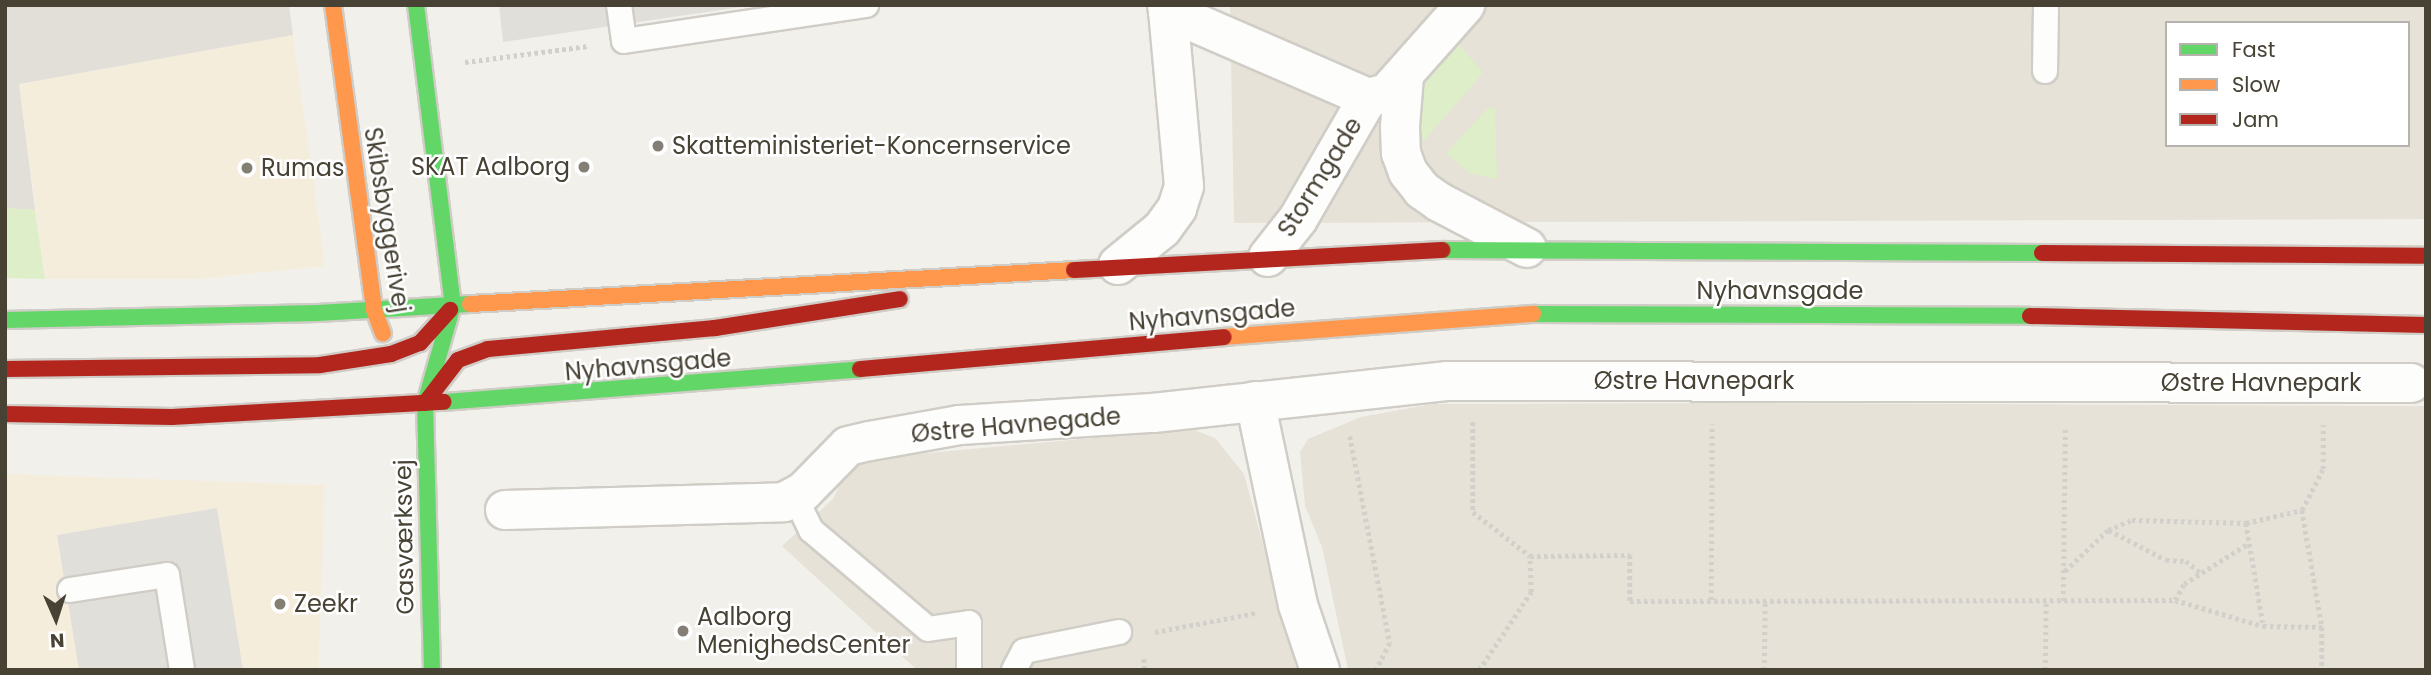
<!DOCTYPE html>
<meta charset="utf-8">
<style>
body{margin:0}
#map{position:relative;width:2431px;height:675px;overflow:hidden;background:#f2f0ea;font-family:Poppins,sans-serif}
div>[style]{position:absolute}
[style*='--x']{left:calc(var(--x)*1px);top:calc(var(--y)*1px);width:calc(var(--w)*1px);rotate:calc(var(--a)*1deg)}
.residential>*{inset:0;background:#e6e2d7}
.commercial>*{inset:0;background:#f5eddc;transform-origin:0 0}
.industrial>*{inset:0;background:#e2dfd8}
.green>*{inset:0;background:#ddeec8}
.parking>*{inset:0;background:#e1dfda}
.path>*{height:4.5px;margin-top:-2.25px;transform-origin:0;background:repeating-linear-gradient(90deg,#d2d0ca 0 3.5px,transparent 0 7px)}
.roads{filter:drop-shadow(2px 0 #d0cdc7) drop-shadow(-2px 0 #d0cdc7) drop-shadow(0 2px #d0cdc7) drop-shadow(0 -2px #d0cdc7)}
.lane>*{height:24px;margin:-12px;padding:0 12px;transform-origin:12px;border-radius:12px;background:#fdfdfc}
.street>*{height:38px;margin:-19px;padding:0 19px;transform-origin:19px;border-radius:19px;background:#fdfdfc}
.fast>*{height:16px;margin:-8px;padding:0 8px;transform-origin:8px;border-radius:8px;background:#63d668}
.slow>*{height:16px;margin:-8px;padding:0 8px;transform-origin:8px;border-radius:8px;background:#ff974d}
.jam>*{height:16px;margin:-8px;padding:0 8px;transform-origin:8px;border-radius:8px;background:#b3261e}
.dots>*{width:19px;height:19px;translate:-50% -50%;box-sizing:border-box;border:4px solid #fff;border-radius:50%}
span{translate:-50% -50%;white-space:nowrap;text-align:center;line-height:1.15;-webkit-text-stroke:5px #fff;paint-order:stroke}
.poi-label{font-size:24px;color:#484235}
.left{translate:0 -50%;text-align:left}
.right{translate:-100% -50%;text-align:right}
.street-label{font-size:24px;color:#484235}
.frame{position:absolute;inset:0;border:7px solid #484235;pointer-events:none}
.legend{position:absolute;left:2165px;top:21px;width:245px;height:126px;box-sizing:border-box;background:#fff;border:2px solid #b6b3ae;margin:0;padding:9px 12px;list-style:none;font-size:21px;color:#484235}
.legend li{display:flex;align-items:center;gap:14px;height:35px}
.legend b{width:35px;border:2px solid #b6b3ae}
.north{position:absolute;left:21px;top:584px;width:70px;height:70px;-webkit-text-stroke:5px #fff;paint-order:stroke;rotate:177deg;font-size:19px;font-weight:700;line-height:28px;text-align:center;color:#484235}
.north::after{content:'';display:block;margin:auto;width:24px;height:32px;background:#484235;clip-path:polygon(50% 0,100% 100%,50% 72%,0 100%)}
</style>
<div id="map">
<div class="residential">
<div style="clip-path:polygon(evenodd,1230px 5px,2426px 5px,2426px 219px,1234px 223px,1230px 5px,2167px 23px,2408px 23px,2408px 145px,2167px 145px,2167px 23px)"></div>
<div style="clip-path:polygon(1716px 403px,2426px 406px,2426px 670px,1348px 670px,1322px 547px,1305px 506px,1300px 452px,1308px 439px,1361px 417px,1432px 404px)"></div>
<div style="clip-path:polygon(1192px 429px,1215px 438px,1244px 474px,1297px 670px,917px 670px,782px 546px,833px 499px,846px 471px,862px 459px)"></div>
</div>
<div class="commercial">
<div style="clip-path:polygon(293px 35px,325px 266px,197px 279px,45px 279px,19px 84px)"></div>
<div style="left:5px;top:474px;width:320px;height:196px;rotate:2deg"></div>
</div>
<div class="industrial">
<div style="clip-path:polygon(5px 5px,289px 5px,293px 35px,19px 84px,35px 210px,5px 208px)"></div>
</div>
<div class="green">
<div style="clip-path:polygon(1454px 39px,1483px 73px,1424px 141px,1419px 132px,1422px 80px)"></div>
<div style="clip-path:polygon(1488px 108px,1495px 108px,1497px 179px,1471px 174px,1446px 153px)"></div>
<div style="clip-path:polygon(5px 208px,35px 210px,45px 279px,5px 278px)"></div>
</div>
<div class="parking">
<div style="clip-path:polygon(499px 5px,754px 5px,503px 42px)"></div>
<div style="clip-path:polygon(217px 508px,243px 670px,79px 670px,57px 535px)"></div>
</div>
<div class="path">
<div style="--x:465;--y:62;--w:124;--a:-7.4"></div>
<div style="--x:1473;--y:422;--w:90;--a:90"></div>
<div style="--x:1473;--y:512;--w:72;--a:37.7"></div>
<div style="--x:1530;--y:556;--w:100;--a:-0.6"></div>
<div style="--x:1630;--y:555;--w:46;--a:90"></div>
<div style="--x:1630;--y:601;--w:545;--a:-0.11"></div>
<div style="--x:2175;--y:600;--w:92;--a:16.5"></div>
<div style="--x:2263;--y:626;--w:59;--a:1"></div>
<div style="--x:2322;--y:627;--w:43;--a:90"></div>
<div style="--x:1350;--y:436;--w:211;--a:79.1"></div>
<div style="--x:1390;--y:643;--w:30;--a:117"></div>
<div style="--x:2302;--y:510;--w:46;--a:-62.9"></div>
<div style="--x:2323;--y:469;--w:44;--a:-90"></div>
<div style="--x:2246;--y:523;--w:57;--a:-13.1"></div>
<div style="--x:2302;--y:510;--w:119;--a:80.3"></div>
<div style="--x:2109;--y:530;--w:64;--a:27.8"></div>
<div style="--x:2166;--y:560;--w:20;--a:3"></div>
<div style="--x:2186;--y:561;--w:19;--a:39"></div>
<div style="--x:2065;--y:571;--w:59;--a:-43.6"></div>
<div style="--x:2108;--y:530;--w:26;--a:-23"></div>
<div style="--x:2132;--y:520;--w:114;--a:1.5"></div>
<div style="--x:2246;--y:523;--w:101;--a:80.4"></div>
<div style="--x:1711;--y:600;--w:176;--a:-89.7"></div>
<div style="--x:2175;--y:600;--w:18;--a:-61"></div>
<div style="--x:2184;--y:584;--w:77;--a:-32.2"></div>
<div style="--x:2063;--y:601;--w:175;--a:-89.3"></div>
<div style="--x:1155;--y:632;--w:103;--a:-10.7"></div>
<div style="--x:1144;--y:659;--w:11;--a:85"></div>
<div style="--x:1479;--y:670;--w:94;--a:-56.3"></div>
<div style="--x:1531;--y:592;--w:36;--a:-92"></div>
<div style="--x:1764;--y:670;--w:69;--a:-89.2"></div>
<div style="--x:2045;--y:670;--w:69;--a:-89.2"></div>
</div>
<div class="roads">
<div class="lane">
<div style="--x:619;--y:5;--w:36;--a:82"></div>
<div style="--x:624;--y:41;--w:245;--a:-8.5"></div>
<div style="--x:2045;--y:71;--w:66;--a:-89.1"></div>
<div style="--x:795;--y:497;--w:37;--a:64"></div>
<div style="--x:811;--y:530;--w:153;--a:40.2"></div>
<div style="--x:928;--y:629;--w:41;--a:-8.3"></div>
<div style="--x:969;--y:623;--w:47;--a:90"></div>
<div style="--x:70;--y:590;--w:98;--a:-8.8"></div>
<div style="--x:167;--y:575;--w:96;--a:81"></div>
<div style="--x:1014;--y:670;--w:21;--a:-62"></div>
<div style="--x:1024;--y:651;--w:97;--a:-11.3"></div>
</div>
<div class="street">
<div style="--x:1167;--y:5;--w:6;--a:81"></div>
<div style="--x:1168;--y:11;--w:218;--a:23.5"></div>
<div style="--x:1404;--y:76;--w:51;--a:94.5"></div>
<div style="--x:1400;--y:127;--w:26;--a:88"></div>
<div style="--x:1401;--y:153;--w:20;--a:70"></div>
<div style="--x:1408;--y:172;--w:23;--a:52"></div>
<div style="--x:1422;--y:190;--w:21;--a:35"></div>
<div style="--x:1439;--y:202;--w:99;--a:27.6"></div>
<div style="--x:1268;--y:257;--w:48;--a:-51.7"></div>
<div style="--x:1298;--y:219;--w:140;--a:-60"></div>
<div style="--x:1368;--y:98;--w:20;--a:-15"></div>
<div style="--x:1387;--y:93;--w:118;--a:-48.4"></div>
<div style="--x:1118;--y:265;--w:57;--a:-39.3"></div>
<div style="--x:1162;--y:229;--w:26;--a:-54"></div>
<div style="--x:1177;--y:208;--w:23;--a:-72"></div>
<div style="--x:1184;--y:186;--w:176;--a:-95.2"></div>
<div style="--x:1255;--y:401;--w:208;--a:78.1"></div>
<div style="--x:1298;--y:605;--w:69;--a:71.3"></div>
<div style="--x:505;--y:510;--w:279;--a:-1.6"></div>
<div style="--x:784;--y:502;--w:21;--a:-28"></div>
<div style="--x:803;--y:492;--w:64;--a:-45.6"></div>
<div style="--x:848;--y:446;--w:23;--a:-13"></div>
<div style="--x:870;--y:441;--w:91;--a:-10.1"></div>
<div style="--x:960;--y:425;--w:193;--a:-3.6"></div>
<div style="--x:1153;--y:413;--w:297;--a:-6.2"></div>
<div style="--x:1448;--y:381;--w:963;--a:0.12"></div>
</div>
<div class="fast">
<div style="--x:416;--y:5;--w:302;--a:83"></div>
<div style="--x:453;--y:305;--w:102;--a:105.9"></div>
<div style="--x:425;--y:403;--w:267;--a:88.5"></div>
<div style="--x:1442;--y:250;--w:600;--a:0.29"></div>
<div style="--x:1533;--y:314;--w:497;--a:0.2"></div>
<div style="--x:5;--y:320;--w:313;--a:-1.3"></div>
<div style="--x:318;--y:313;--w:152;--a:-3.4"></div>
<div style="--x:444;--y:402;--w:417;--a:-4.5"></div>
</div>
<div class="slow">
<div style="--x:333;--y:5;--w:308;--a:82.3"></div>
<div style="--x:374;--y:310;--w:25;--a:69"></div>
<div style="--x:470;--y:304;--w:605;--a:-3.22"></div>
<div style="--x:1224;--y:337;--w:310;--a:-4.3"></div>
</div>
<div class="jam">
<div style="--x:2042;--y:253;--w:384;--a:0.4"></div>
<div style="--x:1074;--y:270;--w:369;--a:-3.1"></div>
<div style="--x:2030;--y:316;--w:396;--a:1.3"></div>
<div style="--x:5;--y:369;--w:315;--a:-0.7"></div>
<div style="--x:320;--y:365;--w:72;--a:-8.8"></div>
<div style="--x:391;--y:354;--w:31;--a:-21"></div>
<div style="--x:420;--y:343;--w:45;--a:-47.7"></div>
<div style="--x:860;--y:369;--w:365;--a:-5"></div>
<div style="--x:425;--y:403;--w:54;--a:-52.5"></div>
<div style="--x:458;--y:360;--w:32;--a:-20"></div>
<div style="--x:488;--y:349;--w:228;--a:-5.3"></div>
<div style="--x:715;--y:328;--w:187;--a:-8.9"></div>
<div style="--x:5;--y:414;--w:167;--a:1"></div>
<div style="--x:172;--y:417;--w:272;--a:-3.2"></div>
</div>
</div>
<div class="dots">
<div style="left:658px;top:146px;background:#847f74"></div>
<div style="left:584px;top:167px;background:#847f74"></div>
<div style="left:247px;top:168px;background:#847f74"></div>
<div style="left:280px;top:604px;background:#847f74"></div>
<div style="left:683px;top:631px;background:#847f74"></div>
</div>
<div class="poi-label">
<span class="left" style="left:672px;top:146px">Skatteministeriet-Koncernservice</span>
<span class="right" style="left:570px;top:167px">SKAT Aalborg</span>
<span class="left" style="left:261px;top:168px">Rumas</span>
<span class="left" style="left:294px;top:604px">Zeekr</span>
<span class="left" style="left:697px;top:631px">Aalborg<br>MenighedsCenter</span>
</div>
<div class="street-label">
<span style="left:1320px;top:177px;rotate:-58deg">Stormgade</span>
<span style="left:387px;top:220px;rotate:81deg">Skibsbyggerivej</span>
<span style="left:1780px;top:291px">Nyhavnsgade</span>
<span style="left:1212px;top:315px;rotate:-5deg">Nyhavnsgade</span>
<span style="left:648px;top:365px;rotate:-5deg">Nyhavnsgade</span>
<span style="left:1694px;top:381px">Østre Havnepark</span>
<span style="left:2261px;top:383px">Østre Havnepark</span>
<span style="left:1016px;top:425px;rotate:-5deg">Østre Havnegade</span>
<span style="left:404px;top:537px;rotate:-91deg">Gasværksvej</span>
</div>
<div class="frame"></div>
<ul class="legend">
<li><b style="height:9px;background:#63d668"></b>Fast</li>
<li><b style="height:9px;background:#ff974d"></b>Slow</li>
<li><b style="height:9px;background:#b3261e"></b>Jam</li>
</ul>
<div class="north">N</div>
</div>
